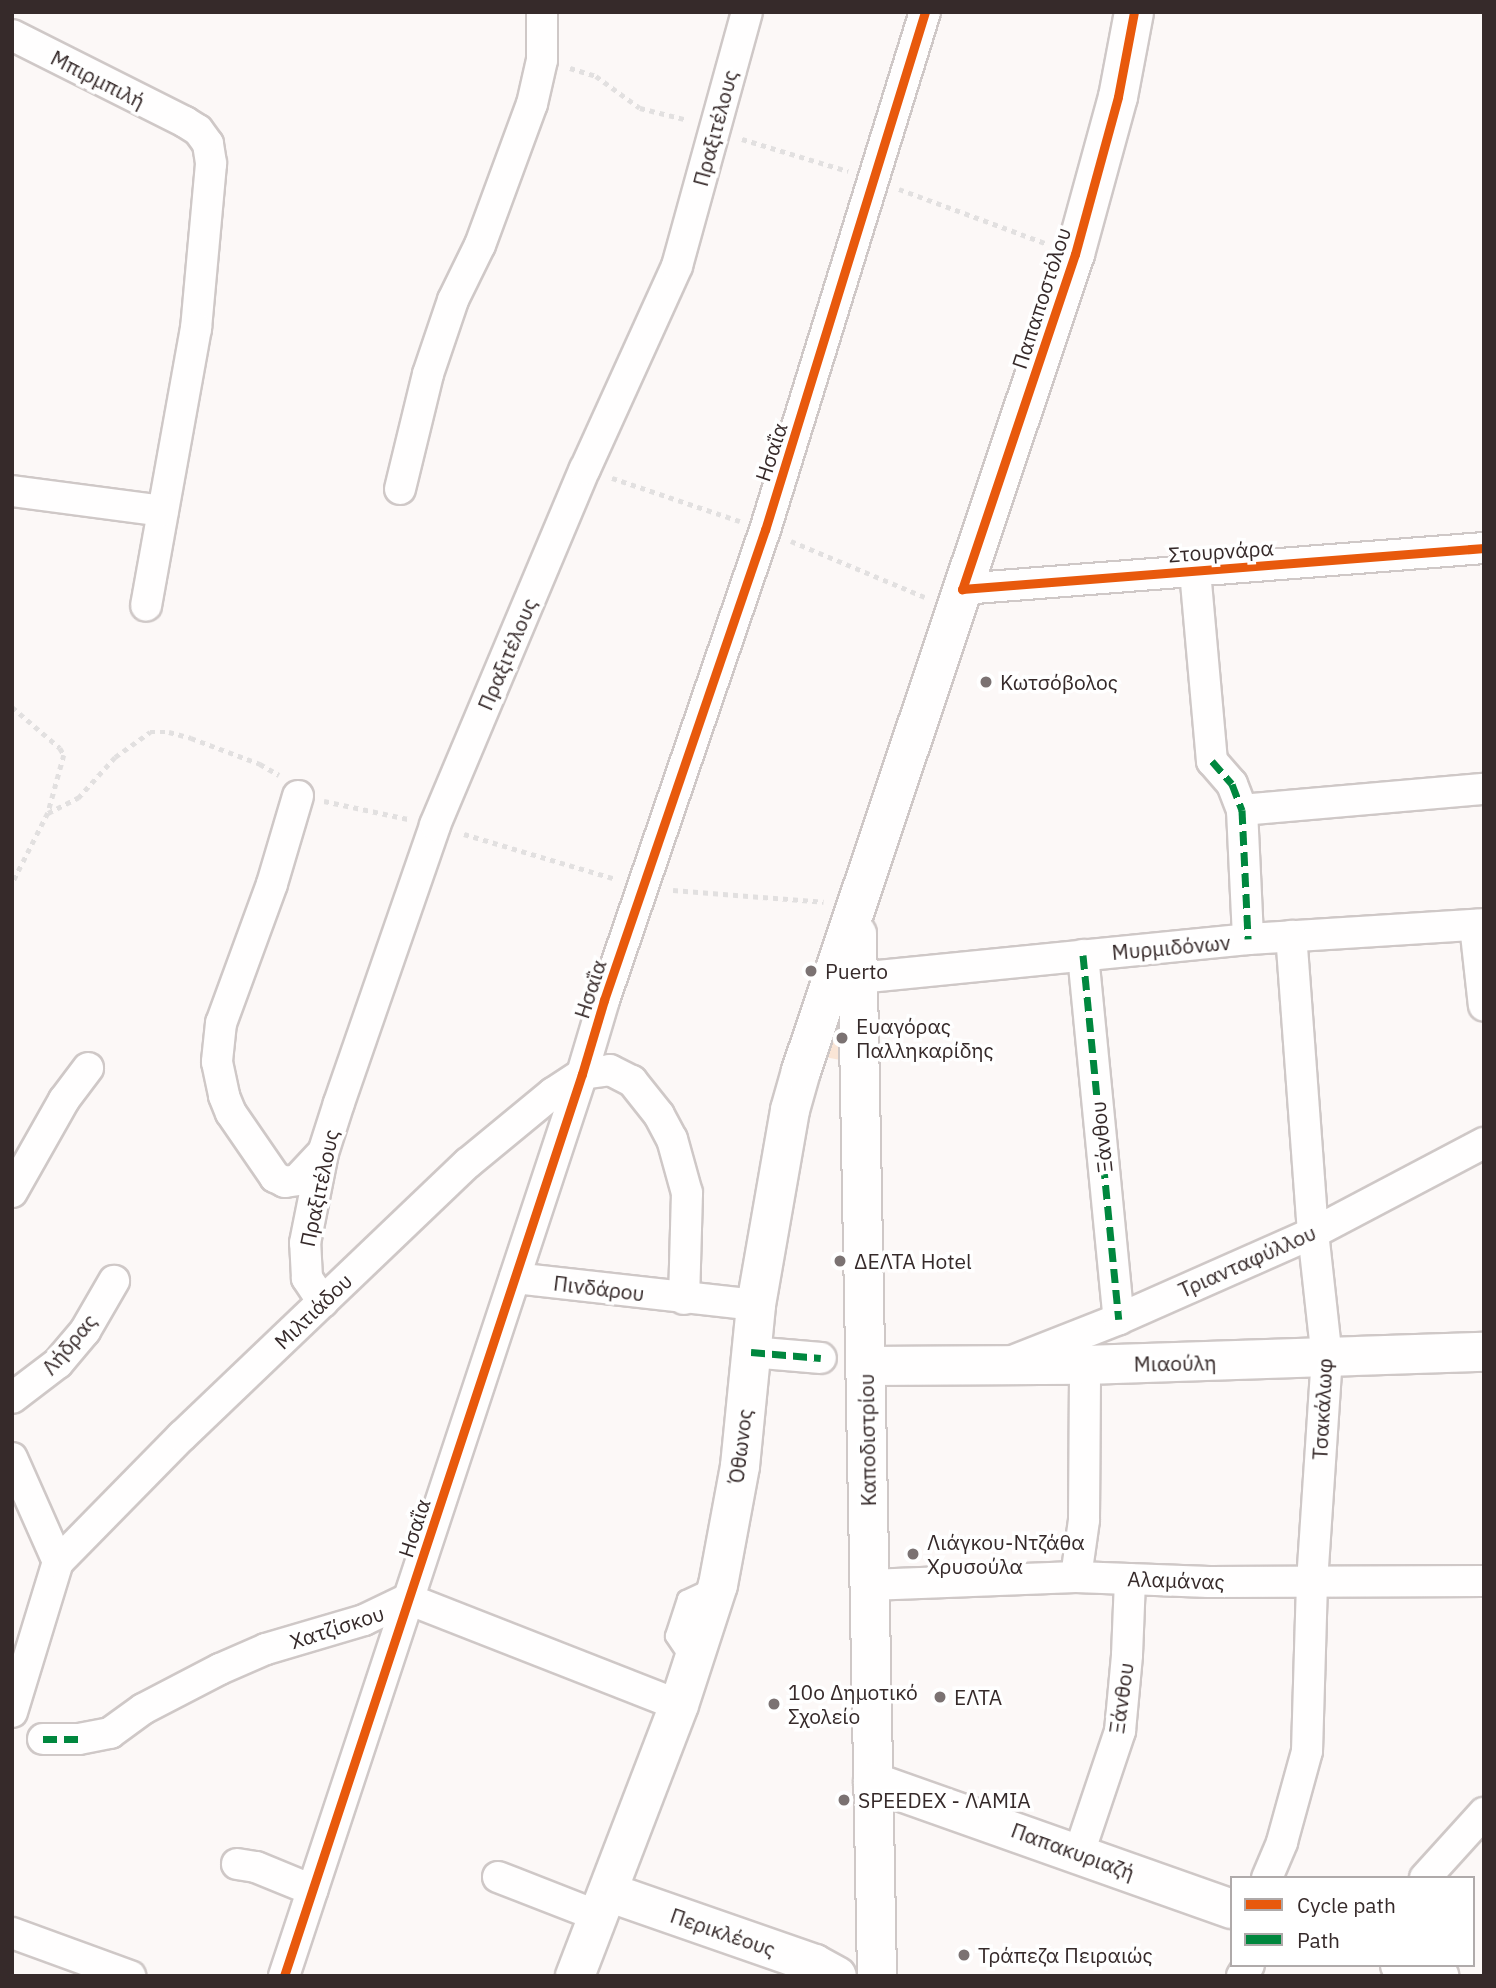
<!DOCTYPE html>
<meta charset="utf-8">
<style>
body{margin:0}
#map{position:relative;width:1496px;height:1988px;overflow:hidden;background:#fcf8f7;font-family:"IBM Plex Sans",sans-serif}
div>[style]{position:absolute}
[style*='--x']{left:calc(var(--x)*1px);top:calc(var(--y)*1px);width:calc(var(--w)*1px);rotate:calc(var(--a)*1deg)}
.green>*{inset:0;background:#fae5d6}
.path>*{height:4.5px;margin-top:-2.25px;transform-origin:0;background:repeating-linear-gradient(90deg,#e2e0e0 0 5px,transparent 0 10px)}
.roads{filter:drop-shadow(2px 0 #cfc8c7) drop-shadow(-2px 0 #cfc8c7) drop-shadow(0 2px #cfc8c7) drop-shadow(0 -2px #cfc8c7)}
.lane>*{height:16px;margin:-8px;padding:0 8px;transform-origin:8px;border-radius:8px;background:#fffefe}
.street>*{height:30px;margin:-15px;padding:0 15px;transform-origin:15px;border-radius:15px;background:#fffefe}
.secondary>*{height:38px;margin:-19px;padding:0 19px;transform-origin:19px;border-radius:19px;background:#fffefe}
.quiet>*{height:7px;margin-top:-3.5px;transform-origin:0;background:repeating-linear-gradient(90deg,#00873e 0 14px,transparent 0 21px)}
.cycleway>*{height:9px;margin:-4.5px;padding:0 4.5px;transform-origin:4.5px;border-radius:4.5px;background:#e8590c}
.dots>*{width:19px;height:19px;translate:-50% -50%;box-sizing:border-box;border:4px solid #fff;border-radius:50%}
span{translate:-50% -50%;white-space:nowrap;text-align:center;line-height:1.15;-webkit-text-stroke:7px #fff;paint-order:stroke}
.street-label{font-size:21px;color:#362a2a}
.poi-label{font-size:21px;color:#362a2a}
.left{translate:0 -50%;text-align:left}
.frame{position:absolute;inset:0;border:14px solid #362a2a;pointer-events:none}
.legend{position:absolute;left:1230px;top:1876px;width:245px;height:91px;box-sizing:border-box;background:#fff;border:2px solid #afaaaa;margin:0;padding:9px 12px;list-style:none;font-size:21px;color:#362a2a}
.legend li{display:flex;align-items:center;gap:14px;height:35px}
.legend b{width:35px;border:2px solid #afaaaa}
</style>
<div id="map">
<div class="green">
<div style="clip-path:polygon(839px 987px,850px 1062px,825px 1057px)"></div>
</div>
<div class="path">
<div style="--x:570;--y:68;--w:27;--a:17"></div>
<div style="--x:596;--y:76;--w:54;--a:36"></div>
<div style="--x:640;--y:108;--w:49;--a:14"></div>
<div style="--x:742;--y:139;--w:111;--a:16.8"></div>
<div style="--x:899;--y:189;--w:156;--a:20.3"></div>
<div style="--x:612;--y:478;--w:135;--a:18.6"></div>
<div style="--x:791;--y:541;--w:145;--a:22.7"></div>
<div style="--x:12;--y:707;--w:63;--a:40.5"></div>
<div style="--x:60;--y:748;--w:8;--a:60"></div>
<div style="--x:64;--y:755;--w:60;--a:105.4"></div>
<div style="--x:48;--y:813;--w:80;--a:116.9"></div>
<div style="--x:324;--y:801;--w:86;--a:12.1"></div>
<div style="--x:48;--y:813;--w:34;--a:-27"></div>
<div style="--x:78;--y:798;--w:55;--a:-47.9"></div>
<div style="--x:115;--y:757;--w:43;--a:-35.5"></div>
<div style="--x:150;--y:732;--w:19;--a:0"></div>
<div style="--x:169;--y:732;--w:23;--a:15"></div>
<div style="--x:191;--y:738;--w:74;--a:20.6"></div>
<div style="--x:260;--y:764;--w:22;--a:30"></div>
<div style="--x:464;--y:834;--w:159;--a:16.5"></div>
<div style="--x:673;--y:890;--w:151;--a:4.5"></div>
</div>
<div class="roads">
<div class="lane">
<div style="--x:690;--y:1660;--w:29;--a:-124"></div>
<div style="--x:674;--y:1636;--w:39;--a:-72"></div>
<div style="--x:686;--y:1599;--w:29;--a:-25"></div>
</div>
<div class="street">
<div style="--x:12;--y:35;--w:194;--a:26.7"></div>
<div style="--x:185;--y:122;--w:15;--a:32"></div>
<div style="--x:198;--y:130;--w:17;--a:54"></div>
<div style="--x:208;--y:144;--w:20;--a:81"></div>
<div style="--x:211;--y:164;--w:165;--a:95.2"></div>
<div style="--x:196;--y:328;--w:282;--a:100.2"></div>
<div style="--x:400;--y:489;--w:118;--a:-76.3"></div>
<div style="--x:428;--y:374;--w:78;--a:-71.3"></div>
<div style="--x:453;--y:300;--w:61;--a:-63.9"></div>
<div style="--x:480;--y:245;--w:150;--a:-69.8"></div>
<div style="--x:532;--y:104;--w:45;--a:-77.2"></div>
<div style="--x:542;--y:60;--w:48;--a:-90"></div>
<div style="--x:12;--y:491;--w:152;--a:7.5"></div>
<div style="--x:1195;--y:571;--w:191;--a:84.9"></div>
<div style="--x:1212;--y:761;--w:30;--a:49"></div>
<div style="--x:1232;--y:784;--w:28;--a:69"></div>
<div style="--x:1242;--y:810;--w:129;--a:87.3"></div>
<div style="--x:962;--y:589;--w:524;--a:-4.49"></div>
<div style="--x:298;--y:796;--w:92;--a:106.5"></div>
<div style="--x:272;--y:884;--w:148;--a:110.1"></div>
<div style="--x:221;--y:1023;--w:39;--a:96"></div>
<div style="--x:217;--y:1062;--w:35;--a:78"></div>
<div style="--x:224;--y:1096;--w:18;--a:68"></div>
<div style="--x:231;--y:1113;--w:78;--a:55.5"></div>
<div style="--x:275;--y:1177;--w:11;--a:27"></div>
<div style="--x:285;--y:1182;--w:12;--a:-9"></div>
<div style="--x:297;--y:1180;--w:37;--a:-47"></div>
<div style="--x:1242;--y:810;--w:243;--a:-5"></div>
<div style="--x:1475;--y:925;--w:81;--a:83.7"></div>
<div style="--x:1083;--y:955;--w:366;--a:84.4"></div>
<div style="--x:858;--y:978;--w:392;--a:-5.7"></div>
<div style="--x:1248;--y:939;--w:236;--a:-3.6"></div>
<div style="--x:12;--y:1192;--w:106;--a:-60.5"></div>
<div style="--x:64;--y:1100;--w:40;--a:-53"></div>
<div style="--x:515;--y:1278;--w:243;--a:6.4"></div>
<div style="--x:323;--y:1302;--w:29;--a:-124"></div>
<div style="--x:307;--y:1278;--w:35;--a:-93"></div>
<div style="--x:305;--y:1243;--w:92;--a:-78.7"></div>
<div style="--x:323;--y:1153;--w:52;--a:-72.3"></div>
<div style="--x:339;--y:1103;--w:294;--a:-70.9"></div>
<div style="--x:435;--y:825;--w:386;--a:-67.2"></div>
<div style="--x:585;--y:469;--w:223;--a:-65.6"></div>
<div style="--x:677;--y:266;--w:263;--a:-74.6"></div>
<div style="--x:751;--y:1352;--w:70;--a:4.9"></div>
<div style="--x:1015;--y:1360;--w:112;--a:-21.5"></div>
<div style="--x:1119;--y:1319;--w:212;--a:-23.9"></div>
<div style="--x:1313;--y:1233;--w:193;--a:-27.8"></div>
<div style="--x:12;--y:1398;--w:58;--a:-37.3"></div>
<div style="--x:58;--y:1363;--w:42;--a:-49.8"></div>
<div style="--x:85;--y:1331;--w:58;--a:-59.9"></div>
<div style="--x:12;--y:1458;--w:114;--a:66.1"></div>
<div style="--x:1076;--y:1577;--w:58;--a:-82"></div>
<div style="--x:1084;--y:1520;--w:155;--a:-89.6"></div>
<div style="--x:869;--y:1585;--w:207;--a:-2.2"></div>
<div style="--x:1076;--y:1577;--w:133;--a:2.2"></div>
<div style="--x:1209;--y:1582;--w:275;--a:-0.2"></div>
<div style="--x:12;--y:1712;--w:157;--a:-73"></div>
<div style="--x:58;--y:1562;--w:177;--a:-45.5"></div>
<div style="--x:182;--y:1436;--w:395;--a:-43.7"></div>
<div style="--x:468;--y:1163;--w:110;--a:-39.5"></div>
<div style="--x:553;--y:1093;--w:35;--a:-33"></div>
<div style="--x:582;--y:1074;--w:28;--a:-8"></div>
<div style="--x:610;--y:1070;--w:25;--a:27"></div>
<div style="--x:632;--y:1081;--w:43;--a:51.5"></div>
<div style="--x:659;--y:1115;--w:27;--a:62"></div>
<div style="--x:672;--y:1139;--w:56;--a:74.5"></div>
<div style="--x:687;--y:1193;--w:106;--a:91.6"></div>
<div style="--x:43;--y:1739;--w:36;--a:0"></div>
<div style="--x:79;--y:1739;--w:32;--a:-11"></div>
<div style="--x:110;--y:1733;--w:41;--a:-36"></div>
<div style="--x:143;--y:1709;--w:87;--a:-27.5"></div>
<div style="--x:220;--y:1669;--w:50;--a:-23.5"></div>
<div style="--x:266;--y:1649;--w:102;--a:-16.5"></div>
<div style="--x:364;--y:1620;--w:49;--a:-25.5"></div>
<div style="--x:408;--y:1599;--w:291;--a:21.4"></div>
<div style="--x:1079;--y:1853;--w:129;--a:-71.4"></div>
<div style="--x:1120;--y:1731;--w:76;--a:-84.7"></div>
<div style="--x:1127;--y:1655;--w:76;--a:-87.7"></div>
<div style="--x:237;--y:1864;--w:19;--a:9"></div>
<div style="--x:256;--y:1867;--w:61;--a:22.3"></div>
<div style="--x:498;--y:1877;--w:107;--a:21.3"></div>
<div style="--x:1267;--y:1878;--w:39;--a:-67"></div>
<div style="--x:1282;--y:1842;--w:94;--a:-74.6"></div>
<div style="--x:1307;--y:1751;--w:169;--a:-88.3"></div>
<div style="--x:1312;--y:1582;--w:224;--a:-86.2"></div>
<div style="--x:1327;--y:1359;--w:127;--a:-96.3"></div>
<div style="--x:1313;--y:1233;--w:298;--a:-94.2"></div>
<div style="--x:1425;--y:1878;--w:88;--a:-47.8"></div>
<div style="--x:12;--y:1933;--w:126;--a:20"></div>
<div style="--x:284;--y:1976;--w:950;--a:-71.72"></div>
<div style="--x:582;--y:1074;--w:77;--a:-73.4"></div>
<div style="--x:604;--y:1000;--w:497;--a:-71.1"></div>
<div style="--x:765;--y:530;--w:542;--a:-72.84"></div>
<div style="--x:1242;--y:1976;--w:13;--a:-58"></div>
</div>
<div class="secondary">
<div style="--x:857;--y:934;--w:1042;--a:88.9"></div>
<div style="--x:865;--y:1366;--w:220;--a:-0.3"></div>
<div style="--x:1085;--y:1365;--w:399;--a:-1.9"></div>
<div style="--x:873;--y:1782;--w:381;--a:19.5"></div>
<div style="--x:608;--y:1892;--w:219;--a:19.2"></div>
<div style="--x:815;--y:1964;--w:25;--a:29"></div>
<div style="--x:1400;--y:1965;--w:41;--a:15.8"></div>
<div style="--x:575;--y:1976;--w:290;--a:-69"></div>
<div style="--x:679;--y:1705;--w:126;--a:-72"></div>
<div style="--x:718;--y:1585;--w:121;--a:-79.5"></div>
<div style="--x:740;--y:1466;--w:162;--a:-84.3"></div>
<div style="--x:756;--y:1305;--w:198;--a:-80.1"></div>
<div style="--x:790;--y:1110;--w:41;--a:-74.2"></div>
<div style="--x:801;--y:1071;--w:862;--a:-71.46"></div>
<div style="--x:1075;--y:254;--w:163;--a:-74.7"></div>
<div style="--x:1118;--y:97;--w:86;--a:-79.3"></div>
</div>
</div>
<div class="quiet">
<div style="--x:1212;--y:761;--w:30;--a:49"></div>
<div style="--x:1232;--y:784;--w:28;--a:69"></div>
<div style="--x:1242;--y:810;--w:129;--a:87.3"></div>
<div style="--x:1083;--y:955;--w:366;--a:84.4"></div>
<div style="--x:751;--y:1352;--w:70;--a:4.9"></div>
<div style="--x:43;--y:1739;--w:36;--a:0"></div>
</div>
<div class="cycleway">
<div style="--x:1134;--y:12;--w:86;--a:100.7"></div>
<div style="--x:1118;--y:97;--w:163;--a:105.3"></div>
<div style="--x:1075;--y:254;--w:354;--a:108.6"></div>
<div style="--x:962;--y:589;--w:524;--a:-4.49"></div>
<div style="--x:284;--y:1976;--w:950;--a:-71.72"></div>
<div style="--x:582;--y:1074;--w:77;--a:-73.4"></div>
<div style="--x:604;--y:1000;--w:497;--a:-71.1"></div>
<div style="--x:765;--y:530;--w:542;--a:-72.84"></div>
</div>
<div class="dots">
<div style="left:986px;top:682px;background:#7b7272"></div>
<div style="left:811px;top:971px;background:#7b7272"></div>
<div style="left:842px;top:1038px;background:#7b7272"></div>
<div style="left:840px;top:1261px;background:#7b7272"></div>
<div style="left:913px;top:1554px;background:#7b7272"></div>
<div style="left:940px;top:1697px;background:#7b7272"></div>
<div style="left:774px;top:1704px;background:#7b7272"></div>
<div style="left:844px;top:1800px;background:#7b7272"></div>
<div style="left:964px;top:1955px;background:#7b7272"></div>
</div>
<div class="street-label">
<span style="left:98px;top:79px;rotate:27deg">Μπιρμπιλή</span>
<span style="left:715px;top:128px;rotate:-75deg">Πραξιτέλους</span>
<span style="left:1041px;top:298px;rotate:-72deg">Παπαποστόλου</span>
<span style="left:771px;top:452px;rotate:-72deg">Ησαΐα</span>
<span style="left:1221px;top:551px;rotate:-4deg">Στουρνάρα</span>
<span style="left:507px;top:654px;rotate:-67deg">Πραξιτέλους</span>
<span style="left:1171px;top:947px;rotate:-5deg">Μυρμιδόνων</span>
<span style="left:590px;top:989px;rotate:-72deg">Ησαΐα</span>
<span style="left:1101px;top:1137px;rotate:-96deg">Ξάνθου</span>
<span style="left:319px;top:1188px;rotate:-78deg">Πραξιτέλους</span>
<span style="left:1247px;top:1261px;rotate:-24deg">Τριανταφύλλου</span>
<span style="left:599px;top:1288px;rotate:7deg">Πινδάρου</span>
<span style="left:313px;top:1311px;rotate:-44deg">Μιλτιάδου</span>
<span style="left:69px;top:1344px;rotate:-50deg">Λήδρας</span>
<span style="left:1175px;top:1363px;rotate:-1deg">Μιαούλη</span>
<span style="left:1322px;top:1409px;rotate:-87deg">Τσακάλωφ</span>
<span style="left:867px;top:1440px;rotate:-91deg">Καποδιστρίου</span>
<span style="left:740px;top:1446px;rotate:-83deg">Όθωνος</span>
<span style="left:414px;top:1528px;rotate:-72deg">Ησαΐα</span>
<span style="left:1176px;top:1580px;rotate:2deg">Αλαμάνας</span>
<span style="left:337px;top:1627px;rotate:-18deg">Χατζίσκου</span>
<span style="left:1121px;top:1698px;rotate:-82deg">Ξάνθου</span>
<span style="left:1073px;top:1851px;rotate:20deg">Παπακυριαζή</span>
<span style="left:723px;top:1932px;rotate:19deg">Περικλέους</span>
</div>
<div class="poi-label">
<span class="left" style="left:1000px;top:682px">Κωτσόβολος</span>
<span class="left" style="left:825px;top:971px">Puerto</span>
<span class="left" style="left:856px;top:1038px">Ευαγόρας<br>Παλληκαρίδης</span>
<span class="left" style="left:854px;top:1261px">ΔΕΛΤΑ Hotel</span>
<span class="left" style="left:927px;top:1554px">Λιάγκου-Ντζάθα<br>Χρυσούλα</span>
<span class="left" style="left:788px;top:1704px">10ο Δημοτικό<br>Σχολείο</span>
<span class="left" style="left:954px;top:1697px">ΕΛΤΑ</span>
<span class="left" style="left:858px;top:1800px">SPEEDEX - ΛΑΜΙΑ</span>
<span class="left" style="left:978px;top:1955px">Τράπεζα Πειραιώς</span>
</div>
<div class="frame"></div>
<ul class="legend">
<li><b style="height:9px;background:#e8590c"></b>Cycle path</li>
<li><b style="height:9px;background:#00873e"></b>Path</li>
</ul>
</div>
